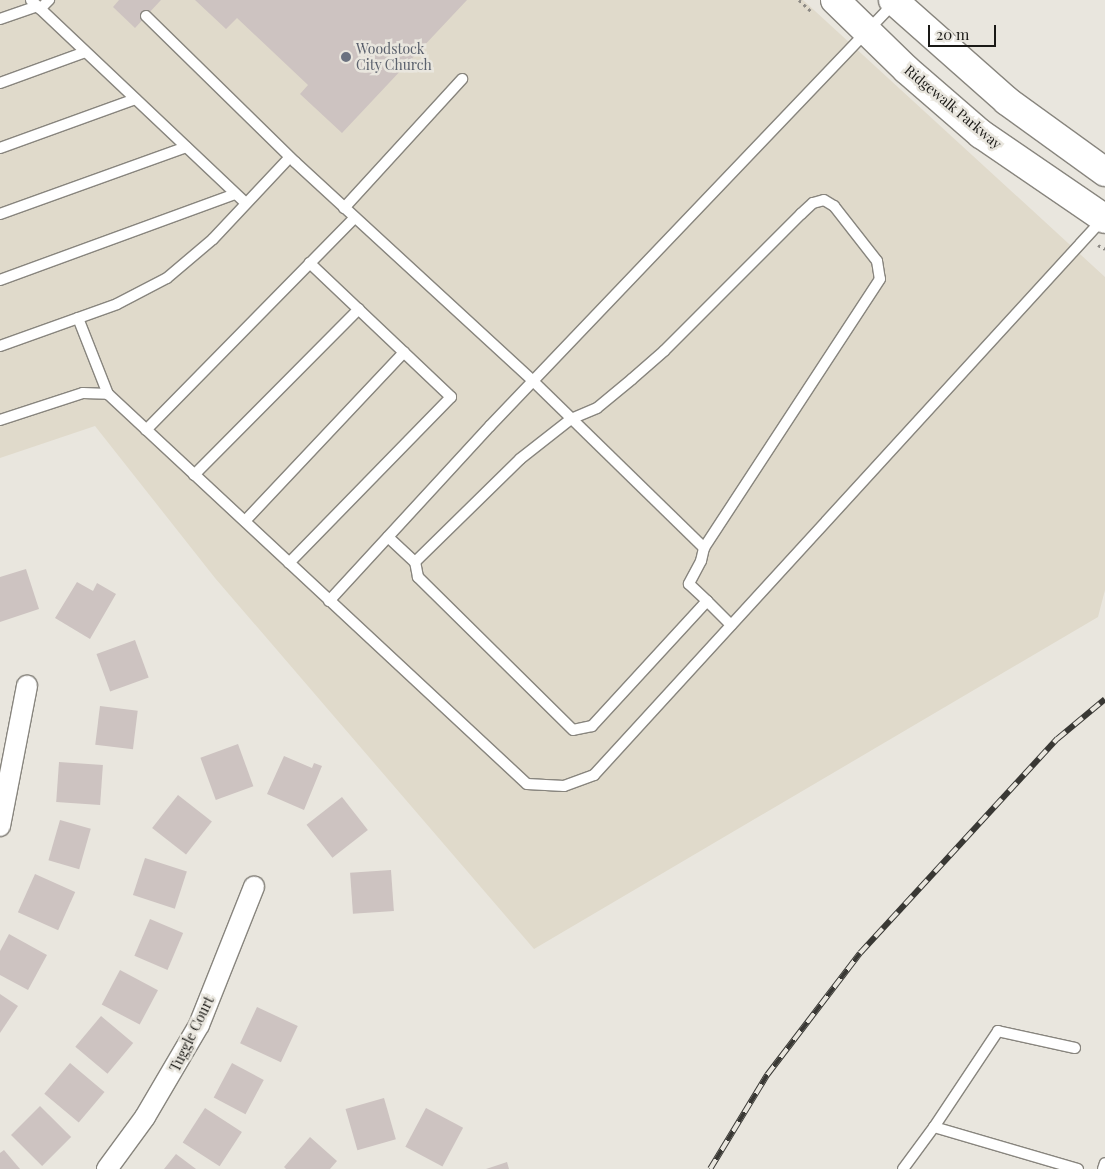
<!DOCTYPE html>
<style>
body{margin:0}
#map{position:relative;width:1105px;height:1169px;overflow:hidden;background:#e9e6de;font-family:"Playfair Display",serif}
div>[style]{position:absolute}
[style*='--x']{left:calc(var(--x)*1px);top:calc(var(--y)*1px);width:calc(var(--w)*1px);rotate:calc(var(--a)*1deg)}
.built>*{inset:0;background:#e0dacb}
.building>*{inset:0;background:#cdc3c1;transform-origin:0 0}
.path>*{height:3px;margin-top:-1.5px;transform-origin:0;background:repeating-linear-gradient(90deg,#8d8a85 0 2.5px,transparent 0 6.5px)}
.roads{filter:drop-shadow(1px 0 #88857e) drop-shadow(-1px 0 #88857e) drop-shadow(0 1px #88857e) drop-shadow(0 -1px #88857e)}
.lane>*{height:10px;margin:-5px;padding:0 5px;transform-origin:5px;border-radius:5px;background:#fff}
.street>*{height:20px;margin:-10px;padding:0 10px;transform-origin:10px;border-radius:10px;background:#fff}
.secondary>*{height:28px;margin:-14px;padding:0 14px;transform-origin:14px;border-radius:14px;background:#fff}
.rail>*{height:5.5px;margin-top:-2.75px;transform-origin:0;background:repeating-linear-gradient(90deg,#e9e6de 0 11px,#393834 0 22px);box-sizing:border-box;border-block:1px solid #393834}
.dots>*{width:14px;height:14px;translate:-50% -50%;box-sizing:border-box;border:2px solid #e9e6de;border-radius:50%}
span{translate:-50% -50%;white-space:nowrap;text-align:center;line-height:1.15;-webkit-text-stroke:5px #e9e6de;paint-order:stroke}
.worship-label{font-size:14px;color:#5b616d}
.left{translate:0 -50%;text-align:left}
.street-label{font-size:14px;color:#1a1916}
.scale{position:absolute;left:928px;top:25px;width:68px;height:22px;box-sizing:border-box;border:2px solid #1a1916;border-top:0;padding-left:6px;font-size:15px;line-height:18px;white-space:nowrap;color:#1a1916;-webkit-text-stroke:4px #e9e6de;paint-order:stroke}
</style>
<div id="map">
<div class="built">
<div style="clip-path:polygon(0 0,803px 0,1105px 277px,1105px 590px,1098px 617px,534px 949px,215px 578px,95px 426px,0 458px)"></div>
</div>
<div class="building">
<div style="clip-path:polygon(119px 0,161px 0,135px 28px,113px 7px)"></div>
<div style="clip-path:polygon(195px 0,467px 0,342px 133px,300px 94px,308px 85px,237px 18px,226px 29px)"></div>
<div style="clip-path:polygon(26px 569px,39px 609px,0 622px,0 577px)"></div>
<div style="clip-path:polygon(77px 582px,93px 591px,97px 583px,116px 594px,90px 639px,55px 618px)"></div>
<div style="left:135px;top:640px;width:40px;height:41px;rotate:70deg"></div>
<div style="left:100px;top:706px;width:38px;height:39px;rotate:7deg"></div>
<div style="left:238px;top:744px;width:45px;height:40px;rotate:70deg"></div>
<div style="clip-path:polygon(284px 756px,312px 768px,314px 763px,322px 766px,304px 810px,267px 794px)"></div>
<div style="left:59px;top:762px;width:44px;height:40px;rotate:4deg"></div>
<div style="left:178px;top:795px;width:43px;height:42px;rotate:38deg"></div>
<div style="left:342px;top:797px;width:42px;height:45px;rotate:52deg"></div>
<div style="left:60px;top:820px;width:32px;height:42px;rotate:16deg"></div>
<div style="left:145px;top:858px;width:44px;height:39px;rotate:18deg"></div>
<div style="left:391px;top:870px;width:41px;height:41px;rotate:86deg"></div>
<div style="left:35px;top:874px;width:44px;height:42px;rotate:24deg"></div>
<div style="left:150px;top:919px;width:36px;height:40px;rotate:23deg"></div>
<div style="clip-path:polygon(9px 934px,47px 955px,28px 990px,0 975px,0 951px)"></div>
<div style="left:120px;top:970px;width:43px;height:39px;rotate:28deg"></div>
<div style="clip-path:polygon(0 994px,18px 1006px,0 1033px)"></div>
<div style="left:257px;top:1007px;width:45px;height:40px;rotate:25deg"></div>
<div style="left:101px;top:1016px;width:42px;height:40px;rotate:40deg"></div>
<div style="left:70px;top:1063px;width:45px;height:40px;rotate:40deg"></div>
<div style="left:232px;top:1063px;width:36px;height:39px;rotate:28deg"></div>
<div style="left:384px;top:1098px;width:43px;height:40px;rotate:74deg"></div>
<div style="left:40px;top:1106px;width:44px;height:41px;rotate:45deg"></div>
<div style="left:205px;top:1108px;width:44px;height:41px;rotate:33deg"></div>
<div style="left:426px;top:1108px;width:42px;height:44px;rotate:28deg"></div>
<div style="clip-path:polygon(310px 1137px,337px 1161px,330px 1169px,286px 1169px,284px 1167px)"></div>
<div style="clip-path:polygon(4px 1150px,20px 1169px,0 1169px,0 1153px)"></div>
<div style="clip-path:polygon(176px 1154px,196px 1169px,164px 1169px)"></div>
<div style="clip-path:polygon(507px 1162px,509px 1169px,486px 1169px)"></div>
</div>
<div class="path">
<div style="--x:799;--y:0;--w:19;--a:43"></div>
<div style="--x:1098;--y:245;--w:8;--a:30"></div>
</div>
<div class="roads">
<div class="lane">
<div style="--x:31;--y:0;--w:296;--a:43.4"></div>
<div style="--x:40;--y:9;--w:13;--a:-45"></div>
<div style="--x:146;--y:16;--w:209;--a:44.4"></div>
<div style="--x:295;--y:162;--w:323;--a:42.6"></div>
<div style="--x:533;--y:381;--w:239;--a:44.3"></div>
<div style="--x:0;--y:19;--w:39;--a:-19"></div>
<div style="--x:0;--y:83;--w:90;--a:-20"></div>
<div style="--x:0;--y:148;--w:144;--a:-19.9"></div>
<div style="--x:344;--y:208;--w:175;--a:-47.5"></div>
<div style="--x:0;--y:214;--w:198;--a:-19.8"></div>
<div style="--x:0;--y:280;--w:250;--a:-20.1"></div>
<div style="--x:78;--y:318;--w:82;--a:68.5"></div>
<div style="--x:0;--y:346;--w:124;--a:-19.7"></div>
<div style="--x:117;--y:304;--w:56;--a:-27.5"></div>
<div style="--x:167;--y:278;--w:60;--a:-40.3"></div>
<div style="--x:213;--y:239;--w:112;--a:-46.8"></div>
<div style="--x:0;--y:420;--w:87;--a:-18"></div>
<div style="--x:83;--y:393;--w:25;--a:2"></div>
<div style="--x:108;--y:394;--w:572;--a:42.95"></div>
<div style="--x:527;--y:784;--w:37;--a:3"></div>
<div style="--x:564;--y:786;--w:32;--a:-20"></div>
<div style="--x:594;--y:775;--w:752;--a:-47.53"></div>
<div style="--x:146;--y:430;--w:298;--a:-45.5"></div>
<div style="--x:194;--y:475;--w:234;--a:-45.2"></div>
<div style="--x:245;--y:521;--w:232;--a:-46.7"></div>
<div style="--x:388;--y:537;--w:37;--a:43"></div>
<div style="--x:289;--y:563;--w:232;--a:-45.7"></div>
<div style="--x:451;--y:397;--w:195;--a:-136.5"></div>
<div style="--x:329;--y:601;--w:238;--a:-47.4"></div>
<div style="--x:490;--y:426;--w:585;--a:-46.32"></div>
<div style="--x:707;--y:601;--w:170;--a:132.6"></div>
<div style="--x:592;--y:726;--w:19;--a:168"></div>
<div style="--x:573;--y:730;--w:218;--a:-135.4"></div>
<div style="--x:418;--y:577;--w:15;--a:-101"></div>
<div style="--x:415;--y:562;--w:147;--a:-44.4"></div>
<div style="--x:520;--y:459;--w:65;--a:-38.1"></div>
<div style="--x:571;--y:419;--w:28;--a:-23"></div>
<div style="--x:597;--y:408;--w:45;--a:-39.6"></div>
<div style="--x:632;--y:379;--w:43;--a:-41.2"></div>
<div style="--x:664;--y:351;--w:194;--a:-45"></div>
<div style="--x:801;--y:214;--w:16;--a:-43"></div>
<div style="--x:813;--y:203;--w:11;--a:-15"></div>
<div style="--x:824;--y:200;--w:12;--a:31"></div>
<div style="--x:834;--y:206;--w:70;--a:52"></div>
<div style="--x:877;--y:261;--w:18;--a:81"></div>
<div style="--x:880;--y:279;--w:321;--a:123.2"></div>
<div style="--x:704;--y:548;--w:13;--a:103"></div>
<div style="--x:701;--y:561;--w:26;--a:118"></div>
<div style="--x:689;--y:584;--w:25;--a:43"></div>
<div style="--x:707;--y:601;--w:34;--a:45"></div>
<div style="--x:1075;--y:1048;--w:79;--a:-167.6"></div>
<div style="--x:998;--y:1031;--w:115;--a:123.7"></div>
<div style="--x:934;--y:1127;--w:150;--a:16.3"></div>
<div style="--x:903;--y:1169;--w:52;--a:-53.6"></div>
<div style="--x:1103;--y:1169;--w:6;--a:-72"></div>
</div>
<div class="street">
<div style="--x:0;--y:826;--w:143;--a:-79.1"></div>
<div style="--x:107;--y:1169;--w:64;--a:-53.8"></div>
<div style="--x:145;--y:1117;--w:107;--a:-59.6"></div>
<div style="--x:199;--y:1025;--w:149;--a:-68.3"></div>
</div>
<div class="secondary">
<div style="--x:835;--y:0;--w:100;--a:44.2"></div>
<div style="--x:907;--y:70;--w:98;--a:40.9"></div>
<div style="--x:981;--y:134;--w:150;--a:34.4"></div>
<div style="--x:893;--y:0;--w:152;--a:41.5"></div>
<div style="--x:1007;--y:101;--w:121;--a:35.9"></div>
</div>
</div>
<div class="rail">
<div style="--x:710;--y:1169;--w:110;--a:-58.8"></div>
<div style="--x:767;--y:1075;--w:153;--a:-52.7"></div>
<div style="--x:860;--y:953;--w:291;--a:-47.4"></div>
<div style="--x:1057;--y:739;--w:62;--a:-39.8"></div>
</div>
<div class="dots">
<div style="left:346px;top:57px;background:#6b7280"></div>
</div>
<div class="worship-label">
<span class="left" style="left:356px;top:57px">Woodstock<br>City Church</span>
</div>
<div class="street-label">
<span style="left:953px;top:107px;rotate:40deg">Ridgewalk Parkway</span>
<span style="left:192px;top:1034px;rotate:-64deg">Tuggle Court</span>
</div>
<div class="scale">20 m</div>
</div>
